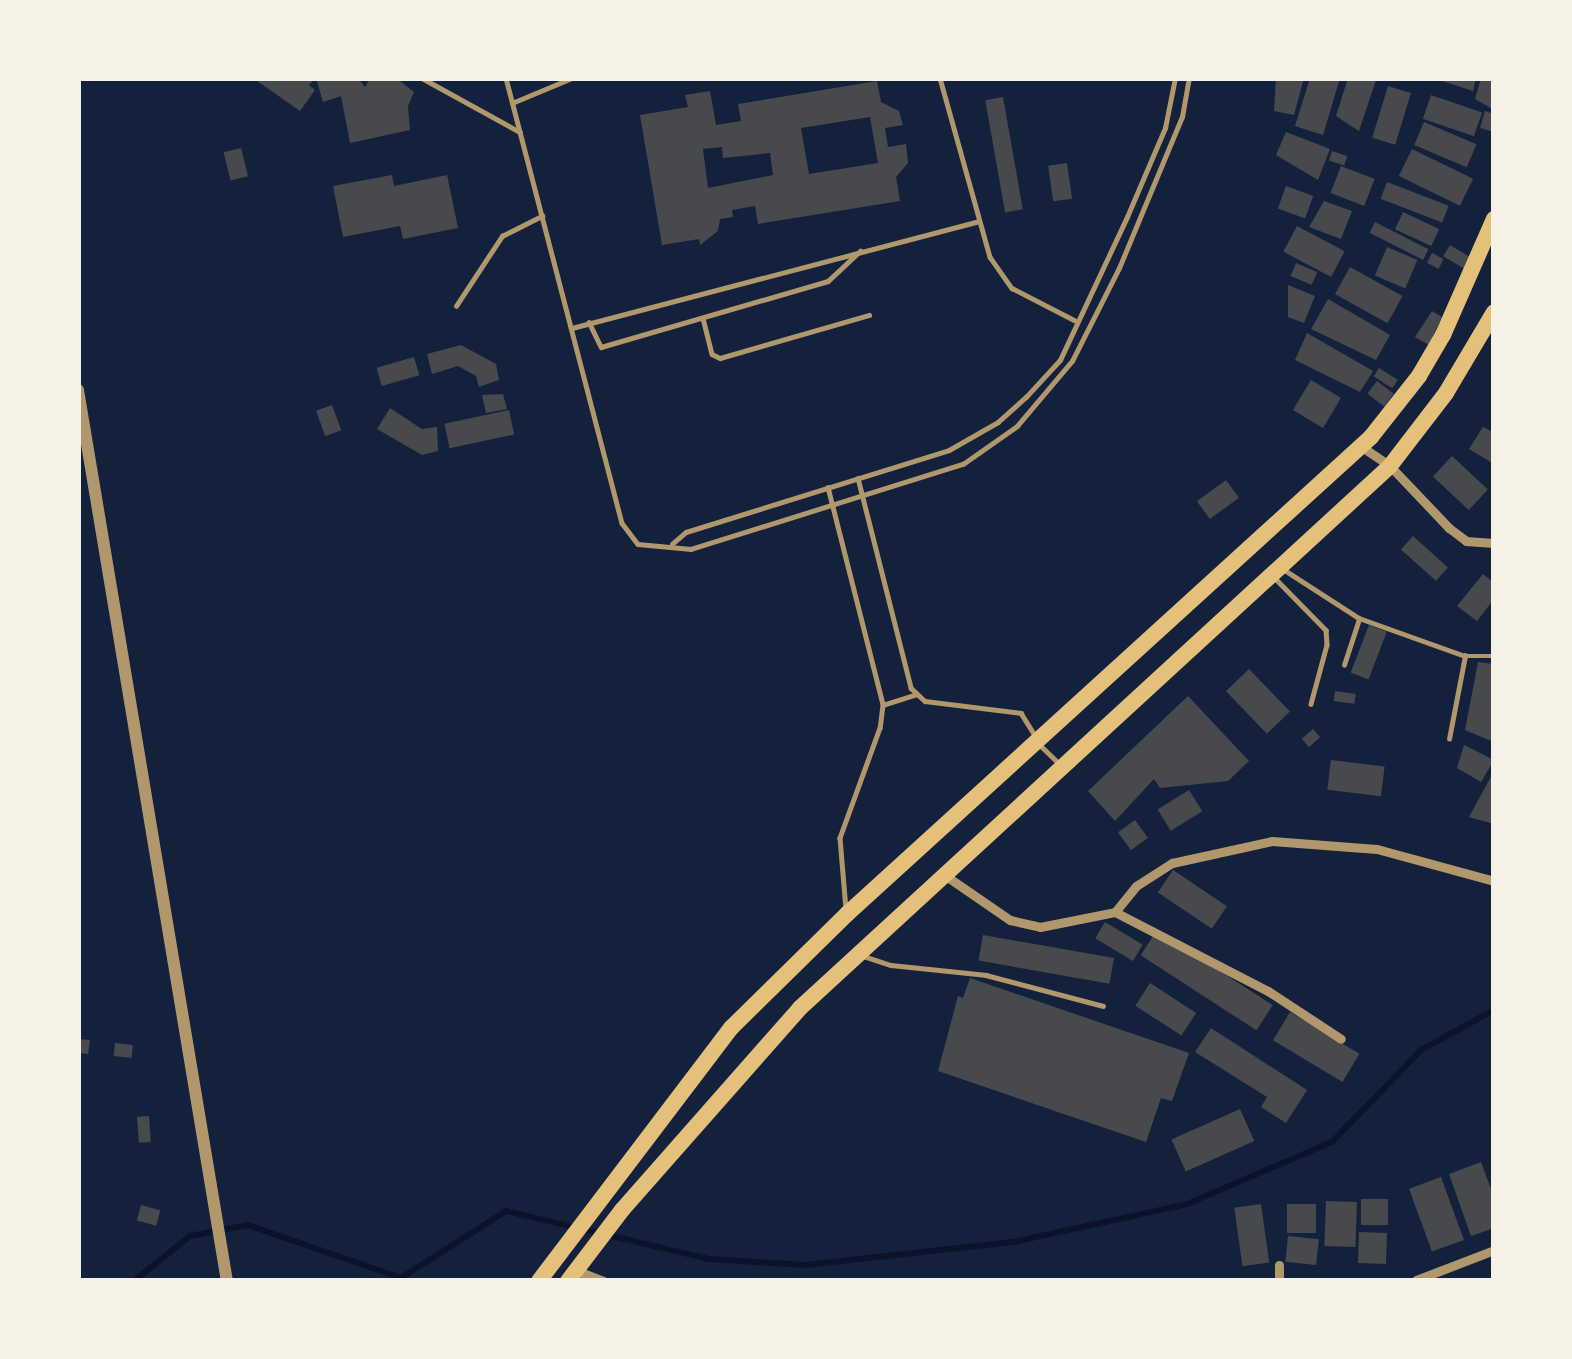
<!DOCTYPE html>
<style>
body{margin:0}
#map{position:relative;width:1572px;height:1359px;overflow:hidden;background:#14213d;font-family:Inter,sans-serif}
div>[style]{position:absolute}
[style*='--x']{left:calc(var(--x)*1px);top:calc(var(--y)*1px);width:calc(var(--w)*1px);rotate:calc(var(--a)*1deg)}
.stream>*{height:6px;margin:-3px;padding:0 3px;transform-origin:3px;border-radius:3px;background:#0b132b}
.building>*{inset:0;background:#48494c;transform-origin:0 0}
.service>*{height:4.5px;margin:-2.25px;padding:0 2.25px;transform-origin:2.25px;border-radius:2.25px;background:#b1986c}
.minor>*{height:9px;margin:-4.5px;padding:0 4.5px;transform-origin:4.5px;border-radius:4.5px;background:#b1986c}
.tertiary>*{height:12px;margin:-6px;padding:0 6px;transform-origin:6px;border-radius:6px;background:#b1986c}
.trunk>*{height:16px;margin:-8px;padding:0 8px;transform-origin:8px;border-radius:8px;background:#e5c07b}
span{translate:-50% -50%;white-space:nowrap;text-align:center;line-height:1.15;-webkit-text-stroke:9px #f6f1e7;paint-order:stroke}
.frame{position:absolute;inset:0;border:81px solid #f6f1e7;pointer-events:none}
</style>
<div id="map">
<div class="stream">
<div style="--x:134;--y:1281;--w:72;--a:-38.8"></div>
<div style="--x:190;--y:1236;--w:59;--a:-10.7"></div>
<div style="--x:248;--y:1225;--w:162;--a:19.1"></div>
<div style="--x:401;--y:1278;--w:125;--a:-32.5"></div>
<div style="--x:506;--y:1211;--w:209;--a:13.3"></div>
<div style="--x:709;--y:1259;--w:96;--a:3.6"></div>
<div style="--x:805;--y:1265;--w:209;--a:-6.3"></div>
<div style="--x:1013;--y:1242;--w:178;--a:-12.3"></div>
<div style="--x:1187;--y:1204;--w:158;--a:-23.2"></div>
<div style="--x:1332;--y:1142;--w:128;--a:-45.9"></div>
<div style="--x:1421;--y:1050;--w:83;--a:-28.7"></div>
</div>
<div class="building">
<div style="clip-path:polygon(253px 78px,315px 78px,309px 85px,315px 90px,300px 111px)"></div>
<div style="clip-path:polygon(316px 78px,358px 78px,365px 87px,370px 78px,396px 78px,414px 92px,408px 106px,410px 130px,350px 143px,341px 96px,323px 102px)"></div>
<div style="clip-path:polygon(1276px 78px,1304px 78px,1294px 115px,1274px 111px)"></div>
<div style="clip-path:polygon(1310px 78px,1340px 78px,1323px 135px,1295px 126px)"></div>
<div style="clip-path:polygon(1348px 78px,1376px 80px,1359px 131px,1336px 116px)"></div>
<div style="clip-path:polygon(1433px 78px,1476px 78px,1473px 91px)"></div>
<div style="clip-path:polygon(1481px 78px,1494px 78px,1494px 110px,1475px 99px)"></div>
<div style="clip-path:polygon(evenodd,877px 81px,881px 102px,899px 111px,903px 125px,885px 128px,888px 147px,906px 144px,908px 163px,896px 177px,900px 201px,758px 224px,755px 206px,732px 210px,733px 217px,720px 219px,718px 231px,700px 245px,699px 239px,662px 245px,640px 115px,688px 107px,685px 95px,710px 91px,716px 125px,741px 121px,738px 104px,877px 81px,870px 117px,878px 163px,809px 174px,801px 128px,870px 117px,877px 81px,722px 147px,723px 158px,770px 153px,773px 175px,708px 188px,703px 149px,722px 147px)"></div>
<div style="left:1388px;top:86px;width:24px;height:54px;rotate:17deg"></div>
<div style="left:1431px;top:95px;width:54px;height:25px;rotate:19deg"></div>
<div style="left:1003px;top:97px;width:114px;height:18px;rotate:80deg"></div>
<div style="clip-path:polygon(1485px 111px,1494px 114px,1494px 132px,1480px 128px)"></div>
<div style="left:1424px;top:122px;width:57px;height:25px;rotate:23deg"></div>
<div style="clip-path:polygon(1286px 132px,1330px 149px,1318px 180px,1276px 155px)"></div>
<div style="left:241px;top:148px;width:29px;height:18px;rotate:76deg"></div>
<div style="left:1412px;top:149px;width:68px;height:30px;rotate:26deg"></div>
<div style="left:1332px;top:151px;width:16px;height:10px;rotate:18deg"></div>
<div style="left:1067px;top:163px;width:36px;height:19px;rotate:82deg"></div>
<div style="left:1341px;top:166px;width:36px;height:29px;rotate:21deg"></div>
<div style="clip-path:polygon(392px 175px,394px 186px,447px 175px,458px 228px,403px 239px,400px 226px,343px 237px,333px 186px)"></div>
<div style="left:1387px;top:182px;width:66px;height:18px;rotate:21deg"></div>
<div style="left:1286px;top:186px;width:29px;height:24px;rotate:20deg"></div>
<div style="clip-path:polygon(1324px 201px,1352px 211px,1341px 239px,1309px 227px)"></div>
<div style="left:1403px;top:212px;width:40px;height:19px;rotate:25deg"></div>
<div style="left:1375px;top:222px;width:60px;height:12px;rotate:27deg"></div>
<div style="left:1297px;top:226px;width:54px;height:29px;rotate:28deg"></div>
<div style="left:1450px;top:245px;width:29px;height:13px;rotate:31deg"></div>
<div style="left:1387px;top:247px;width:33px;height:31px;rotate:23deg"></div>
<div style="left:1432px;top:253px;width:13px;height:11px;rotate:27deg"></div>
<div style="left:1296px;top:263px;width:23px;height:14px;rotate:23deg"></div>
<div style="left:1350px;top:267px;width:60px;height:31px;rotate:29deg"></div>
<div style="clip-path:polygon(1288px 285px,1315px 296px,1304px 323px,1288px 317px)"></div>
<div style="clip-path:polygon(1328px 299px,1390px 335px,1376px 360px,1311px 329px)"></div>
<div style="clip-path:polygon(1432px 311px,1442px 317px,1429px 345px,1415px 337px)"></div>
<div style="clip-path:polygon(1307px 333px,1373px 371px,1360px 392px,1295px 360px)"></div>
<div style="clip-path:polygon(461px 345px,496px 364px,499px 380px,479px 387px,476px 376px,458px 366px,432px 374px,427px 354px)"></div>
<div style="left:414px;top:357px;width:19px;height:39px;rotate:74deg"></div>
<div style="left:1379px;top:368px;width:22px;height:10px;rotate:32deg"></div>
<div style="left:1311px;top:380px;width:35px;height:35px;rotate:31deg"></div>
<div style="left:1377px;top:381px;width:21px;height:16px;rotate:37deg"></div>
<div style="clip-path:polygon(503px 394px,507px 409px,486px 413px,482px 395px)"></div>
<div style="left:332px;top:405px;width:27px;height:17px;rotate:70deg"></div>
<div style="clip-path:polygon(390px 408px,422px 429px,437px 427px,438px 451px,422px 455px,377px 429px)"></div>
<div style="left:509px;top:410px;width:25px;height:66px;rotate:78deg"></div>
<div style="clip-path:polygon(1494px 426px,1494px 464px,1469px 449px,1483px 427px,1491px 431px)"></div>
<div style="left:1452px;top:456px;width:49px;height:28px;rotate:43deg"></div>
<div style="left:1226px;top:480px;width:22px;height:36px;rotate:54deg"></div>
<div style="left:1413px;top:536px;width:47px;height:18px;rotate:42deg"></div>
<div style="clip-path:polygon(1483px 574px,1494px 583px,1494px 599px,1477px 621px,1457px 606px)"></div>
<div style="left:1369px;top:625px;width:19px;height:51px;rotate:21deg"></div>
<div style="clip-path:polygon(1478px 662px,1494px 664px,1494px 742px,1465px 730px)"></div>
<div style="left:1249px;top:669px;width:59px;height:32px;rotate:46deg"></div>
<div style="left:1335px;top:691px;width:21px;height:10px;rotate:8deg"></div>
<div style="clip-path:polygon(1188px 696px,1249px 761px,1228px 781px,1160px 788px,1154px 779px,1115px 821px,1088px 791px)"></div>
<div style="left:1313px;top:729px;width:11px;height:15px;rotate:49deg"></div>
<div style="clip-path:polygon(1464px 745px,1494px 760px,1481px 782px,1457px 768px)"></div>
<div style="left:1331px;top:760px;width:54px;height:30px;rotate:7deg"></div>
<div style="clip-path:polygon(1494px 771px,1494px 824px,1469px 817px)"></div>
<div style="left:1189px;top:790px;width:25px;height:37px;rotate:58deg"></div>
<div style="left:1135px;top:820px;width:22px;height:21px;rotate:54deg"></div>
<div style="left:1173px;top:870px;width:65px;height:27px;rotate:34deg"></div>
<div style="left:1105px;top:922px;width:44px;height:19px;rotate:31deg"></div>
<div style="left:1157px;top:930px;width:138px;height:30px;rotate:33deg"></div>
<div style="left:983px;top:935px;width:133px;height:26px;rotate:10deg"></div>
<div style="clip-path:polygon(970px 978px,1189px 1053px,1172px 1101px,1161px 1098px,1146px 1142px,938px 1071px,958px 996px,963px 998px)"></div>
<div style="left:1150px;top:983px;width:55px;height:27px;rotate:33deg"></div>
<div style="left:1290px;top:1012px;width:81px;height:33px;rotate:31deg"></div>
<div style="clip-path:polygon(1211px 1028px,1307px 1090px,1286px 1123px,1261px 1107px,1267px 1097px,1195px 1052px)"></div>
<div style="clip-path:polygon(78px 1039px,90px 1040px,88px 1054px,78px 1053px)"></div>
<div style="left:115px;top:1043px;width:18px;height:13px;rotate:6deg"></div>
<div style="left:1240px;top:1109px;width:35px;height:75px;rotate:66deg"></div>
<div style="left:149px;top:1116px;width:26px;height:12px;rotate:86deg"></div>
<div style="clip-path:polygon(1481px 1162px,1494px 1197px,1494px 1228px,1471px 1236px,1449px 1174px)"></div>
<div style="left:1441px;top:1177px;width:67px;height:34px;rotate:70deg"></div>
<div style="left:1361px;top:1199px;width:27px;height:26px"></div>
<div style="left:1326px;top:1201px;width:31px;height:45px;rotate:2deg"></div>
<div style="left:1261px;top:1204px;width:59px;height:27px;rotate:82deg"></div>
<div style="left:1287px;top:1204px;width:29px;height:29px"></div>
<div style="left:141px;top:1205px;width:20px;height:16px;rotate:15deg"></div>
<div style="left:1359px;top:1232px;width:28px;height:31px;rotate:2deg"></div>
<div style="left:1288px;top:1236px;width:31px;height:26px;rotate:6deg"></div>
</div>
<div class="service">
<div style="--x:422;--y:78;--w:112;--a:28.9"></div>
<div style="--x:506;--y:78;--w:460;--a:75.4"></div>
<div style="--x:622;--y:523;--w:26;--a:53"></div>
<div style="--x:638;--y:544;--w:53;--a:5.4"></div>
<div style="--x:691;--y:549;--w:285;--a:-17.4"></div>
<div style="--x:963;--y:464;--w:66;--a:-35.1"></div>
<div style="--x:1017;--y:426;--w:85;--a:-49.8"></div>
<div style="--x:1072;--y:361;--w:104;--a:-63.2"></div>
<div style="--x:1119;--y:268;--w:164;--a:-67.4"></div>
<div style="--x:1182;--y:117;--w:40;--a:-80"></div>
<div style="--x:940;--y:78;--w:186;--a:74.4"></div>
<div style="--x:990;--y:257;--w:38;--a:55"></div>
<div style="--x:1012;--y:288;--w:70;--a:27.3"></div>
<div style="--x:512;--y:103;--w:65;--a:-22.6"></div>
<div style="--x:456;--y:306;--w:84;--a:-56.7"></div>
<div style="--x:502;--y:236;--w:45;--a:-26.6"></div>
<div style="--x:703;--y:318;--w:37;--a:76"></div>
<div style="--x:712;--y:354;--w:9;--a:27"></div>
<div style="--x:720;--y:358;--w:155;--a:-16.1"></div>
<div style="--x:589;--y:322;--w:28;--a:64"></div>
<div style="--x:601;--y:347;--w:236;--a:-16.2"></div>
<div style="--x:828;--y:281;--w:44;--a:-43.2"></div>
<div style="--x:572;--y:328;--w:419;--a:-14.7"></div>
<div style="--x:858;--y:478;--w:217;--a:75.8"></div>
<div style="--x:911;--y:688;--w:19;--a:43"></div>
<div style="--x:925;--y:701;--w:97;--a:7.1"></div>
<div style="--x:1021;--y:713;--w:25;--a:58"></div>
<div style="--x:828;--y:487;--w:225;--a:75.8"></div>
<div style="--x:883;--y:705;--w:23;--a:97"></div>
<div style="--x:880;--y:728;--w:117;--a:110"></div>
<div style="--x:840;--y:838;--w:72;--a:85.2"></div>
<div style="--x:672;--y:544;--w:18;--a:-41"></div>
<div style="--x:686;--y:532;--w:275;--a:-17.3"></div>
<div style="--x:949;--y:450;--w:56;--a:-29.7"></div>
<div style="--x:998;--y:422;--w:38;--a:-42"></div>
<div style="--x:1026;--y:397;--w:50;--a:-47.4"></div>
<div style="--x:1060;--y:360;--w:158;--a:-64.9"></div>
<div style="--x:1127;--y:217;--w:97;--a:-66.9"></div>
<div style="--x:1165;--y:128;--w:51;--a:-78.7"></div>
<div style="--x:1286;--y:571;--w:87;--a:32.8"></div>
<div style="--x:1359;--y:618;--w:113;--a:19.7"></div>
<div style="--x:1465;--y:656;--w:29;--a:0"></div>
<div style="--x:1275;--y:578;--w:73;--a:45.6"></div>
<div style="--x:1326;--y:630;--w:15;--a:86"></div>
<div style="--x:1327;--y:645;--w:61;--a:105.2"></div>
<div style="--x:1344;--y:665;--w:48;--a:-71.9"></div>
<div style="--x:883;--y:705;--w:35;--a:-18"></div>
<div style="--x:1449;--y:739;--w:85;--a:-79.1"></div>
<div style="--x:1039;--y:744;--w:30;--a:44"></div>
<div style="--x:863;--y:956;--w:29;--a:18"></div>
<div style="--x:891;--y:965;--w:96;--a:6"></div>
<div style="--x:986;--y:975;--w:121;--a:14.8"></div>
</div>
<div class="minor">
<div style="--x:1362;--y:447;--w:34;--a:34"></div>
<div style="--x:1390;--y:466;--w:86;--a:46.4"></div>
<div style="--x:1449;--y:528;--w:21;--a:37"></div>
<div style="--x:1466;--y:541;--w:28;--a:4"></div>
<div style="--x:946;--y:876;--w:78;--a:34.5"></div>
<div style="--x:1010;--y:920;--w:31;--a:13"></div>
<div style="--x:1040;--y:927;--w:76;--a:-11.3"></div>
<div style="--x:1115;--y:912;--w:172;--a:27.3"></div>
<div style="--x:1268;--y:991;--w:87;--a:33.3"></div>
<div style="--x:1115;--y:912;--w:33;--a:-51"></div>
<div style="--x:1136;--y:886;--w:43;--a:-32.6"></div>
<div style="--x:1172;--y:863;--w:102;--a:-12.4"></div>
<div style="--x:1272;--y:841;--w:105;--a:4.4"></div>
<div style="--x:1377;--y:849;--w:121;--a:15.3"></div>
<div style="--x:575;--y:1270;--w:31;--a:21"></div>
<div style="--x:1416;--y:1280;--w:84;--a:-21"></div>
<div style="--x:1279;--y:1281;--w:16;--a:-90"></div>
</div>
<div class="tertiary">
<div style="--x:78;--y:390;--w:903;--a:80.51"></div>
</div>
<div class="trunk">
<div style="--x:539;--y:1281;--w:318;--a:-52.8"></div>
<div style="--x:731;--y:1028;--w:163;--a:-44.5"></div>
<div style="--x:847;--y:914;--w:709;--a:-42.31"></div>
<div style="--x:1371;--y:437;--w:78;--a:-51.8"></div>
<div style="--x:1419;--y:376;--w:48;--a:-59.7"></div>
<div style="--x:1443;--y:335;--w:127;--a:-66.3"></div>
<div style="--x:568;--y:1281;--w:89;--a:-52.7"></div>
<div style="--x:622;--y:1210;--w:269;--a:-48.6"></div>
<div style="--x:800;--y:1008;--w:801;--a:-42.57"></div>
<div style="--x:1390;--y:466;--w:92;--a:-52.5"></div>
<div style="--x:1446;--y:393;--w:94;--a:-59.3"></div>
</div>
<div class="frame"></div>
</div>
